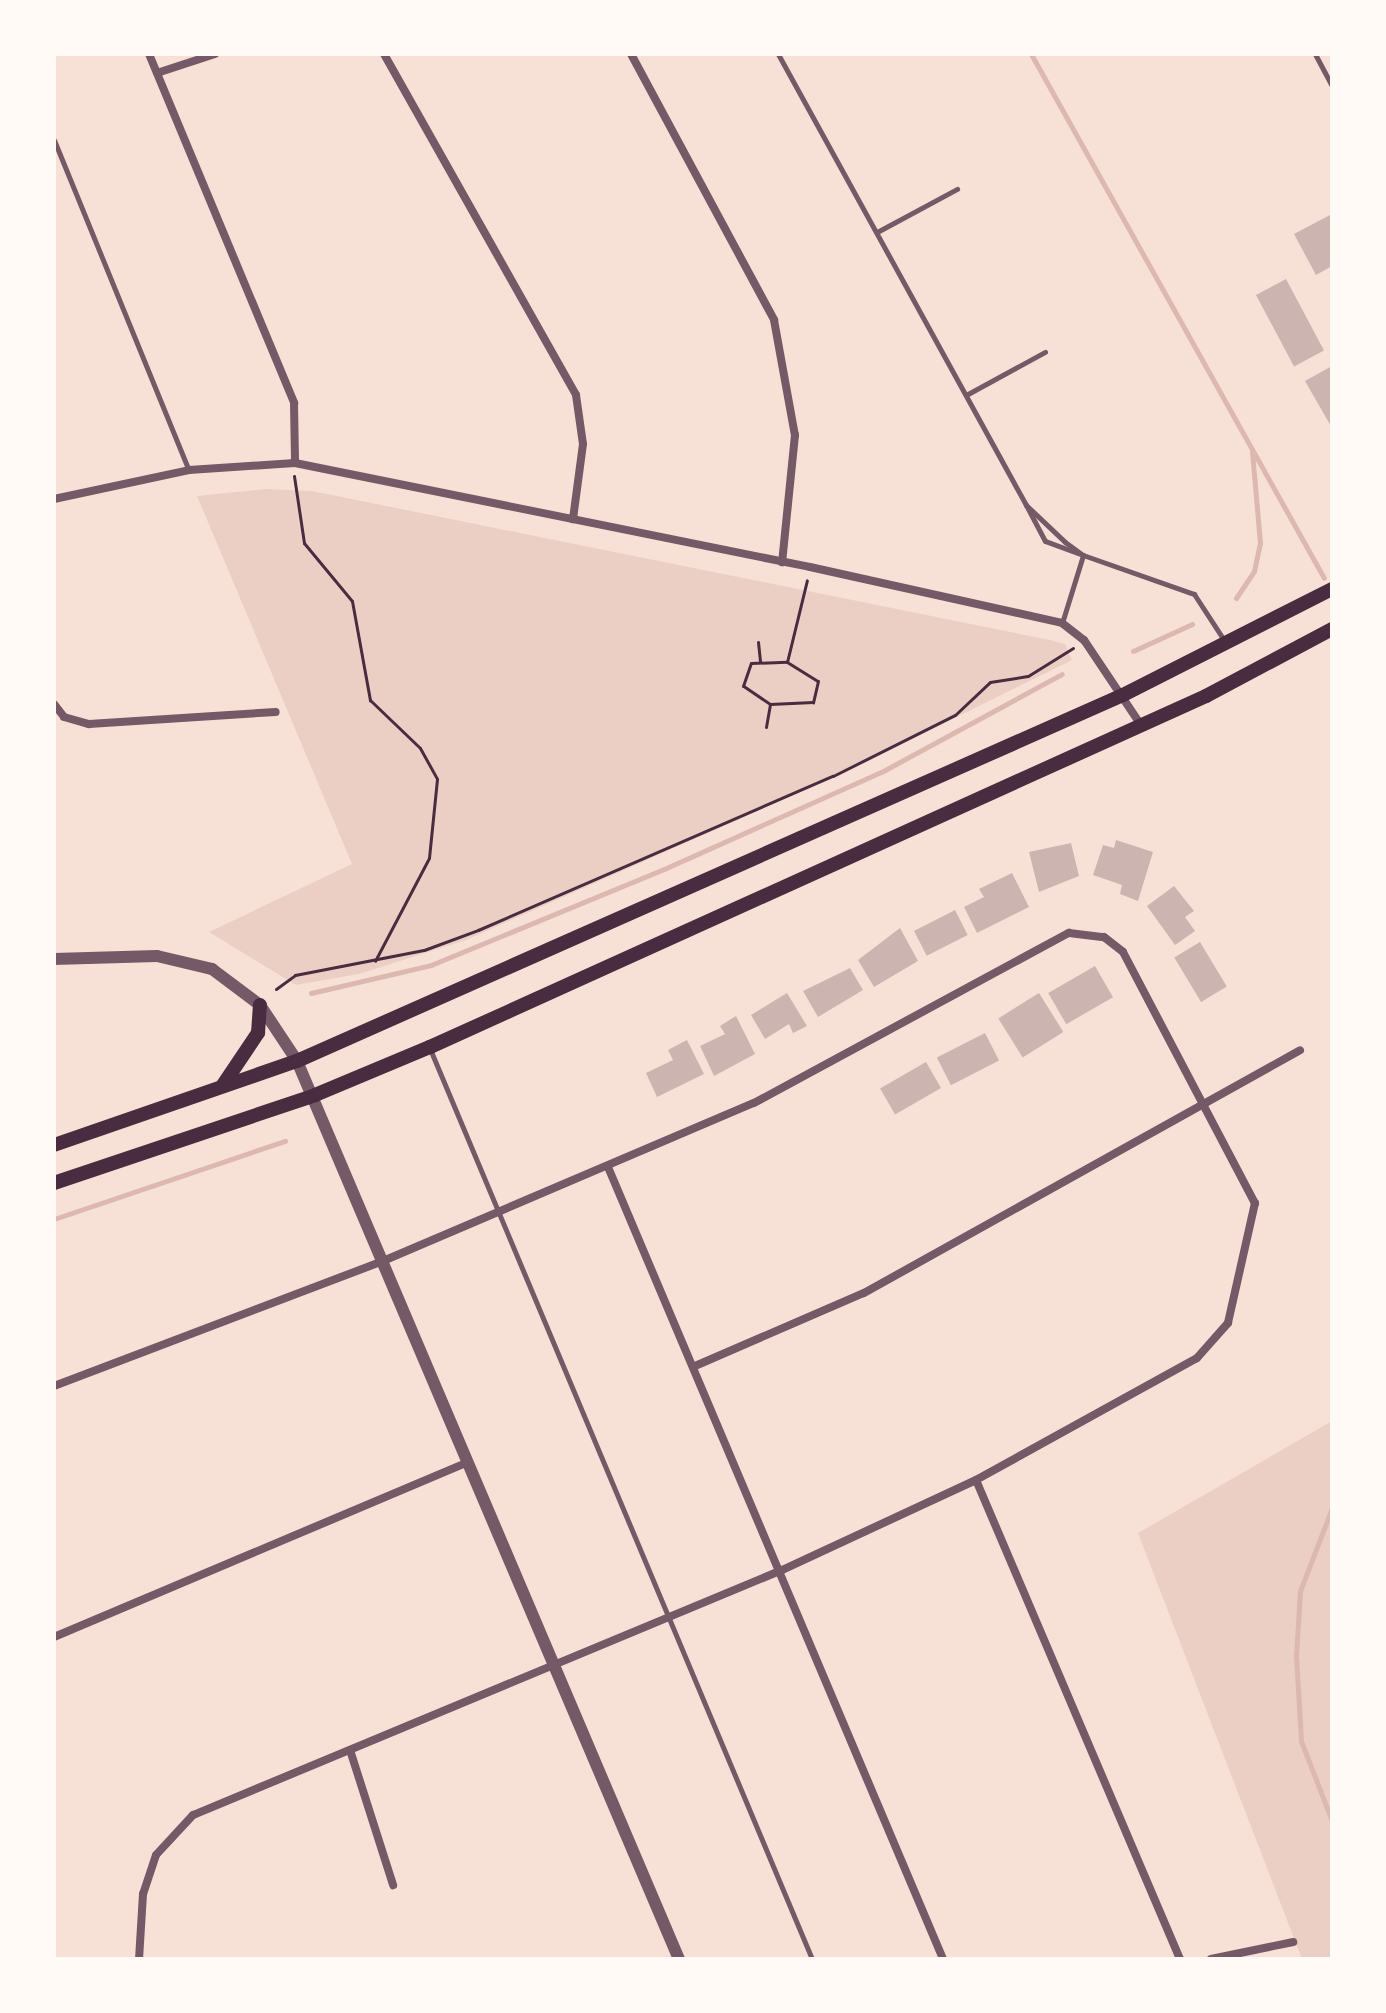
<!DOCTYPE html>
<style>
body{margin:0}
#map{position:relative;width:1386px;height:2013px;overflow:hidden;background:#f7e1d7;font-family:"Alegreya Sans",sans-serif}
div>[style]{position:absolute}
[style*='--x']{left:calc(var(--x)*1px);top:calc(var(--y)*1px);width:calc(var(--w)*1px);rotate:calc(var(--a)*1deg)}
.green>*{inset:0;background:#ebcfc5}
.stream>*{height:5px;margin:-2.5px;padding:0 2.5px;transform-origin:2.5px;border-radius:2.5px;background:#dcb8b0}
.building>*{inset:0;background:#ccb4b1;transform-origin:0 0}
.path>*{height:3px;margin:-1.5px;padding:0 1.5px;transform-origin:1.5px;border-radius:1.5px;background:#4a2c40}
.service>*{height:5px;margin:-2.5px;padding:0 2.5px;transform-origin:2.5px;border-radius:2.5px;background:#755966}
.minor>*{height:8px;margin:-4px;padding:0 4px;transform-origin:4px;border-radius:4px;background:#755966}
.tertiary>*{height:12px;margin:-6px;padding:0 6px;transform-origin:6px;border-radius:6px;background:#755966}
.secondary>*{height:14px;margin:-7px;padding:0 7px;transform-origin:7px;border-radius:7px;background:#4a2c40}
span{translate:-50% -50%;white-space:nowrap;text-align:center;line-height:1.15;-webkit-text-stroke:8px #fffaf5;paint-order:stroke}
.frame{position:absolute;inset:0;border:56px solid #fffaf5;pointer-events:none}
</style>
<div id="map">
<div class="green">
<div style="clip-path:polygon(267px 489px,312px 491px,1050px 640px,1065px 644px,1072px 660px,841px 774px,466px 940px,359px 974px,296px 985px,209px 932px,352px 864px,197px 496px)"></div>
<div style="clip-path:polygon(1332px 1421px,1332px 1959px,1302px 1959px,1138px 1533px)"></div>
</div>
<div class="stream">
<div style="--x:1031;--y:54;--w:600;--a:60.79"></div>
<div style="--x:1236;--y:598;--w:32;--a:-56"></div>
<div style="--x:1254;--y:571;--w:29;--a:-78"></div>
<div style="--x:1260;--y:543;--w:92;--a:-95"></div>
<div style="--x:1133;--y:651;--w:65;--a:-24.6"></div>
<div style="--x:311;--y:993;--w:123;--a:-13.1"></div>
<div style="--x:431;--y:965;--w:252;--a:-22.4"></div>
<div style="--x:664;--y:869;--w:242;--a:-24.1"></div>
<div style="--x:885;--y:770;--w:201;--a:-28.5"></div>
<div style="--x:54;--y:1219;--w:244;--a:-18.7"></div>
<div style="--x:1332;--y:1508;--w:89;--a:111.1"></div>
<div style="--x:1300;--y:1591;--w:65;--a:93.5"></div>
<div style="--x:1296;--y:1656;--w:85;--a:86.6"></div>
<div style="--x:1301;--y:1741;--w:86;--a:68.8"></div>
</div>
<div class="building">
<div style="clip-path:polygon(1332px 214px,1332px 266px,1316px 275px,1294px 234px)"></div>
<div style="left:1286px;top:279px;width:81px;height:34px;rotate:62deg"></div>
<div style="clip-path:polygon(1332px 366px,1332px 428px,1305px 381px)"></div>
<div style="clip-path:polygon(1116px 840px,1153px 852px,1138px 901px,1120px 894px,1122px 885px,1093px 875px,1103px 845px,1114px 848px)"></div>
<div style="clip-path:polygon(1071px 843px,1079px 876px,1039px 892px,1029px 852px)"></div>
<div style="clip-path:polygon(1012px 873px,1029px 907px,977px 933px,964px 907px,984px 897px,979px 889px)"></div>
<div style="clip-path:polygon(1174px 886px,1194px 911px,1185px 917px,1195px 931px,1175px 945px,1147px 906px)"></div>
<div style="left:955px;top:910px;width:28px;height:46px;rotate:63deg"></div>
<div style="clip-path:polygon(900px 928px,918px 961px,874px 987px,858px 960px)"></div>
<div style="left:1200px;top:942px;width:52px;height:30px;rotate:59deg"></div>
<div style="left:1095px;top:966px;width:36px;height:54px;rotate:60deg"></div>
<div style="clip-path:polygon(850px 968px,863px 990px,818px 1017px,803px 991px)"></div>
<div style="clip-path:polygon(787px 993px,807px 1026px,793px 1033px,789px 1024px,765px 1039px,751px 1015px)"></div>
<div style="left:1039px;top:993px;width:46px;height:48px;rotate:58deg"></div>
<div style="clip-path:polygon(736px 1016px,755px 1054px,714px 1076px,700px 1046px,725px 1034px,720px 1026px)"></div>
<div style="left:985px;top:1033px;width:31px;height:54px;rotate:63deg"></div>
<div style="clip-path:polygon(687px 1040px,704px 1074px,657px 1097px,646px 1073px,673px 1060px,668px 1050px)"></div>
<div style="left:926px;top:1062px;width:30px;height:53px;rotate:60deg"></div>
</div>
<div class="path">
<div style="--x:294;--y:476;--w:68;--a:81.5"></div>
<div style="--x:304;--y:543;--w:75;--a:50.4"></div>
<div style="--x:352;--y:601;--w:101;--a:79.7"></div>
<div style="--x:370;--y:700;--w:69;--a:43.8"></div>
<div style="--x:420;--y:748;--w:35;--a:61"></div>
<div style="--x:437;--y:779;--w:79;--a:95.8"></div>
<div style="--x:429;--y:858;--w:116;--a:117.7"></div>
<div style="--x:758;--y:642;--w:19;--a:84"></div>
<div style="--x:787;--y:662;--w:36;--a:32"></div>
<div style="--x:818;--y:681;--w:22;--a:103"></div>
<div style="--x:813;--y:702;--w:43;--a:177.3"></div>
<div style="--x:770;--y:704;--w:32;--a:-146"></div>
<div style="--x:743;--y:686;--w:24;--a:-71"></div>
<div style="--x:751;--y:663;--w:36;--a:-2"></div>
<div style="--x:787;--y:662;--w:84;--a:-76.3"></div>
<div style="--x:766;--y:727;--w:23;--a:-80"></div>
<div style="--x:276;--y:989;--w:24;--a:-36"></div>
<div style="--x:295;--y:975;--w:131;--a:-11"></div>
<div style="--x:424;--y:950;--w:58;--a:-20.3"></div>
<div style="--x:478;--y:930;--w:387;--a:-23.5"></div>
<div style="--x:833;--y:776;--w:136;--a:-26.6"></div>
<div style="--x:955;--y:715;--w:48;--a:-43.3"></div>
<div style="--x:990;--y:682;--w:38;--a:-9"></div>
<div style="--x:1028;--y:676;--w:53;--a:-31.9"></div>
</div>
<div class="service">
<div style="--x:778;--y:54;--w:515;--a:61.19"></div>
<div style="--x:1315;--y:54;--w:36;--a:62"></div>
<div style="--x:54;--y:140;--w:357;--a:67.8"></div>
<div style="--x:877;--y:232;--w:91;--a:-28.3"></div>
<div style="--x:966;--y:395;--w:90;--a:-28.6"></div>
<div style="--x:1026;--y:505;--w:54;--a:43.5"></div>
<div style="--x:1065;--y:542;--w:22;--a:36"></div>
<div style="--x:1083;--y:555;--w:40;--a:-159.8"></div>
<div style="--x:1045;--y:541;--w:41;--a:-117.8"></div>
<div style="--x:1062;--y:623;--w:71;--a:-72.8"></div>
<div style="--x:1083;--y:555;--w:118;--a:19.4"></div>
<div style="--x:1194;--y:594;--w:55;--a:56.9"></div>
<div style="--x:430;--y:1049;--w:987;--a:67.23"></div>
</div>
<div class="minor">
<div style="--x:149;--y:54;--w:378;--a:67.4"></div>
<div style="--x:294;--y:403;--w:60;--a:89"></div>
<div style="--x:384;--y:54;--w:391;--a:60.6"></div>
<div style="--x:576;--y:395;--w:49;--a:81.9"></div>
<div style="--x:583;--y:444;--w:76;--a:97.6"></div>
<div style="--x:631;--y:54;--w:302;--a:61.7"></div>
<div style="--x:774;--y:320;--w:117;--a:79.7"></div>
<div style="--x:795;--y:435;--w:128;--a:95.8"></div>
<div style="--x:157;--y:73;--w:61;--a:-18.1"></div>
<div style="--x:54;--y:499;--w:138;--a:-12.1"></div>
<div style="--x:189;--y:470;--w:106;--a:-3.8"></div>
<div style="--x:295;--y:463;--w:525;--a:11.42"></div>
<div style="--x:810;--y:567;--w:258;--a:12.5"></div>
<div style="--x:1062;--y:623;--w:28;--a:38"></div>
<div style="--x:1084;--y:640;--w:102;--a:56.2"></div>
<div style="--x:54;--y:704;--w:16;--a:52"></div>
<div style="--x:64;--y:717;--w:26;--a:16"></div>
<div style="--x:89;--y:724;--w:187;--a:-3.7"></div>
<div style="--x:608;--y:1167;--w:860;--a:67.07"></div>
<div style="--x:695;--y:1366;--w:184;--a:-23.4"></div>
<div style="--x:864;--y:1293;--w:499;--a:-29.1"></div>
<div style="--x:54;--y:1386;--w:352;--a:-20.8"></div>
<div style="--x:383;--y:1261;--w:403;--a:-23.1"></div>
<div style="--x:754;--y:1103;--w:358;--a:-28.4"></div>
<div style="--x:1069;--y:933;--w:35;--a:7"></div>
<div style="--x:1104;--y:937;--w:24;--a:38"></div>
<div style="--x:1123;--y:952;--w:284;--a:62.3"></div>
<div style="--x:1255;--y:1203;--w:123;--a:102.7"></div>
<div style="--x:1228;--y:1323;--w:47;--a:131.5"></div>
<div style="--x:1197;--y:1358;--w:252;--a:151.1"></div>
<div style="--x:976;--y:1480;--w:214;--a:155.1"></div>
<div style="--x:782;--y:1570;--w:638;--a:157.41"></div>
<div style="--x:193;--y:1815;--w:54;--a:132.8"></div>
<div style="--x:156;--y:1855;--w:41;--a:108.4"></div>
<div style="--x:143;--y:1894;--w:65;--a:93.5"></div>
<div style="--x:976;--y:1480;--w:521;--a:66.93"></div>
<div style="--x:54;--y:1637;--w:450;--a:-22.9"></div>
<div style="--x:350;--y:1750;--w:142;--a:72.3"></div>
<div style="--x:1211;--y:1959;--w:84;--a:-11.7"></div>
</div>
<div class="tertiary">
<div style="--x:54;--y:959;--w:103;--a:-1.7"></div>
<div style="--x:157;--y:956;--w:57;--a:13.3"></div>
<div style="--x:212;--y:969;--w:60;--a:36.9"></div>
<div style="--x:260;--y:1005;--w:67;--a:56.5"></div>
<div style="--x:297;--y:1061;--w:976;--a:66.96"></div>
</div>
<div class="secondary">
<div style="--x:223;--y:1085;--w:63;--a:-56.1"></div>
<div style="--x:258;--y:1033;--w:28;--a:-86"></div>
<div style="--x:54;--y:1145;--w:257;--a:-19.1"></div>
<div style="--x:297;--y:1061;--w:903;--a:-23.9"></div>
<div style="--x:1123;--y:695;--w:234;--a:-26.9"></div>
<div style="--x:54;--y:1183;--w:275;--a:-18.6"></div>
<div style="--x:315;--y:1095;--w:125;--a:-22.7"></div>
<div style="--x:430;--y:1047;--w:852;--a:-24.34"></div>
<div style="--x:1206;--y:696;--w:143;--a:-28"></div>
</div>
<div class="frame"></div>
</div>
